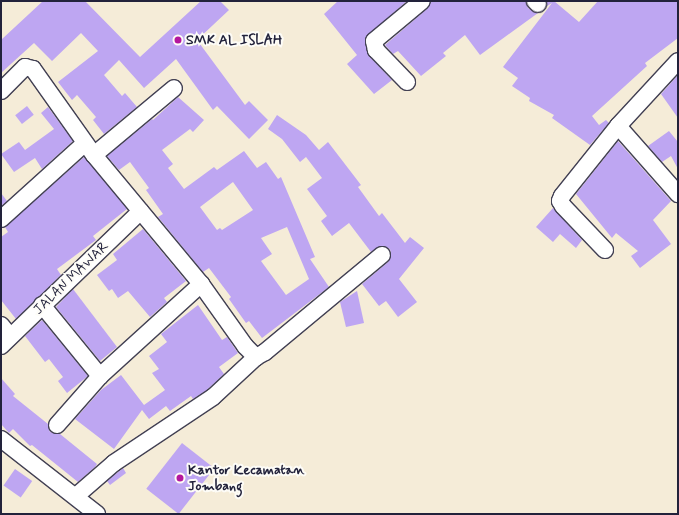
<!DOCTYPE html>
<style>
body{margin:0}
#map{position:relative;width:679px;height:515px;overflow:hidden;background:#f5ecd8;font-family:Mynerve,sans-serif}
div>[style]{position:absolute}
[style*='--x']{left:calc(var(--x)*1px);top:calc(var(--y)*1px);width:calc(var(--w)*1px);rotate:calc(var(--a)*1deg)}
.building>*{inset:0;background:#bea6f2;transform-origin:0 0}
.roads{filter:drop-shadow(1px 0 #424053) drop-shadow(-1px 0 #424053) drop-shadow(0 1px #424053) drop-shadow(0 -1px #424053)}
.street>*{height:16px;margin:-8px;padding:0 8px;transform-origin:8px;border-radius:8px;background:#fff}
.dots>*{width:11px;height:11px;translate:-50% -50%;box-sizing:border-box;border:2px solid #fdfcf7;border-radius:50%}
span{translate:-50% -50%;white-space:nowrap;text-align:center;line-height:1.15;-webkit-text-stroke:4px #fdfcf7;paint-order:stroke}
.poi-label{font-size:14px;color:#22223b;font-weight:700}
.left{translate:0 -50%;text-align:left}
.street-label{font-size:14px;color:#22223b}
.frame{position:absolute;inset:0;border:2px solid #22223b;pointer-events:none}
</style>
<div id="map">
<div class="building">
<div style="clip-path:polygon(43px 1px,85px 1px,140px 57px,201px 1px,220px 1px,229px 10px,197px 40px,245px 105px,249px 101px,268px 120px,249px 139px,217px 106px,213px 110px,176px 59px,144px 88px,119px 60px,104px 75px,122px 96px,125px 93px,137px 107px,104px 134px,93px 120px,96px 117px,77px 95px,72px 100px,58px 82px,98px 51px,81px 33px,52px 61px,34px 43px,1px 73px,1px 40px)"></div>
<div style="clip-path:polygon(338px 1px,407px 1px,365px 38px,369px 56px,392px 80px,374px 94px,347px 64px,357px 55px,324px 14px)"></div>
<div style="clip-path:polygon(431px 1px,526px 1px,528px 8px,538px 13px,480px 55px,465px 35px,443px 53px,446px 56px,421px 76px,398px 51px,393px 54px,385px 45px,428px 8px)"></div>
<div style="clip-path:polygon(547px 1px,554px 1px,579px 22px,598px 1px,678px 1px,678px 38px,645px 63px,647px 66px,592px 116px,599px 125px,606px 120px,609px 123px,590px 145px,552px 118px,554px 115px,529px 101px,530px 98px,512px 86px,518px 78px,503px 67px,552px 3px,547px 6px)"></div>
<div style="clip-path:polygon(678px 75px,678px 118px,661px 94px)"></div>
<div style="clip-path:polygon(evenodd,178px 97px,204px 120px,193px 132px,190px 129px,162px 150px,173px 164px,168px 168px,184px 189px,214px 167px,217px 170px,244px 151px,257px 168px,266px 162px,278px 179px,281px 177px,315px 257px,310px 259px,329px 287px,262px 338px,249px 321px,246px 323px,229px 299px,231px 297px,209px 268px,203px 272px,158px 217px,163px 214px,146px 190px,149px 188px,130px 162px,119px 170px,107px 156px,152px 119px,153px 120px,178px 97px,233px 182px,253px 210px,222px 230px,220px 228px,217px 230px,200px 207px,233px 182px,178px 97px,287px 227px,309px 279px,286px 295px,261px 261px,272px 254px,261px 238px,287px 227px)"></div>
<div style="left:27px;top:106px;width:11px;height:15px;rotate:52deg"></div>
<div style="clip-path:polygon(48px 107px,73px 141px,42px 169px,35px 158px,14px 172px,1px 154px,19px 142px,25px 150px,54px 129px,41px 113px)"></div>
<div style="clip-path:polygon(277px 115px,306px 135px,319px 150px,328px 142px,361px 185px,358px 187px,379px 216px,382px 213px,405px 243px,410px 237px,424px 248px,399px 279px,417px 302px,398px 317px,386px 301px,379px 306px,362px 284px,388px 262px,391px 254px,390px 249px,381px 246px,371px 252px,349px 223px,332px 236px,321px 221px,327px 216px,307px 189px,322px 178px,306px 157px,300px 162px,282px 139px,268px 129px)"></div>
<div style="clip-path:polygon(669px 131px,678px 142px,678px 169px,671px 156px,662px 162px,648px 146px)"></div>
<div style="clip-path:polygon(618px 141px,671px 201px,653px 220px,671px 244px,640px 268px,631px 256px,638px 251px,616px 233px,612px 238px,576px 194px)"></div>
<div style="clip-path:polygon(84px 157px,127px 209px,93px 236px,96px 240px,57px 269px,61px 275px,16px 319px,1px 300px,1px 237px,8px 232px,5px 227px)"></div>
<div style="clip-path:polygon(1px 193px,7px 201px,1px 206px)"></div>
<div style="clip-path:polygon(553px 208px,582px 240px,576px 248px,560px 234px,553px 242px,536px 227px)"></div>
<div style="clip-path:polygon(143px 229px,186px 281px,164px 298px,167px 302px,150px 317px,128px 291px,118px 298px,112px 289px,109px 291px,97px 275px,117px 260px,113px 254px)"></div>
<div style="clip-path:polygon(73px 289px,117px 347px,100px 361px,56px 307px)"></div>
<div style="clip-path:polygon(357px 291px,364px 323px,346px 327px,340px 302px)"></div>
<div style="clip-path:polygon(198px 305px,222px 340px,227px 337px,238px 353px,219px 367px,224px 374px,207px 390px,193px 399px,191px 396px,170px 411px,166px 406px,149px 419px,142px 410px,114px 449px,75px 419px,101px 390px,121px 375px,144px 405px,165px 390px,152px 373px,159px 369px,149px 356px,167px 342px,161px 334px)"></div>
<div style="clip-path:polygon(42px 320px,88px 376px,67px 393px,58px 381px,63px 377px,49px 359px,45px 362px,25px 336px)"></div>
<div style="clip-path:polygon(1px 378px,15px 394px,13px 396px,48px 424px,50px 432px,60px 434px,97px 464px,95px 467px,78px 482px,32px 445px,30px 446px,13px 429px,9px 433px,1px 424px)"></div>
<div style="left:182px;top:443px;width:41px;height:58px;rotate:38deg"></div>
<div style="clip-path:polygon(123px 468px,126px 473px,110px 485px,107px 481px)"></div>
<div style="left:15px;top:469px;width:21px;height:20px;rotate:35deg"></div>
</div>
<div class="roads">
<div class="street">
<div style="--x:535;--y:1;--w:4;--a:45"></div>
<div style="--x:407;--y:82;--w:45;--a:-134.1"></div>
<div style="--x:376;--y:50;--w:9;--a:-103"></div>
<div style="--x:374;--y:41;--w:62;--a:-39.8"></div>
<div style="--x:1;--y:91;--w:34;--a:-45"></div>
<div style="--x:25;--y:67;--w:8;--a:14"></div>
<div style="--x:33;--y:69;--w:105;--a:54.7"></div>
<div style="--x:94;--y:155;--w:168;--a:50.3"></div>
<div style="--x:201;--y:284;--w:76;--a:54.6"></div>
<div style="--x:245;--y:346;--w:16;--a:45"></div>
<div style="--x:256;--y:357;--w:10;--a:-29"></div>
<div style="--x:265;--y:352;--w:152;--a:-39.7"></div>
<div style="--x:618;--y:126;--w:91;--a:48.6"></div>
<div style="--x:94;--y:155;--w:104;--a:-39.9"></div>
<div style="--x:1;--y:219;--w:113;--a:-42.1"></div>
<div style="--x:605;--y:250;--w:61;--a:-133.7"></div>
<div style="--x:563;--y:206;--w:6;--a:-121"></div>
<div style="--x:560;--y:201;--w:5;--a:-68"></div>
<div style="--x:562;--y:196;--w:90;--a:-51.3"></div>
<div style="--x:618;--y:126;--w:88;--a:-47.3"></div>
<div style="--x:42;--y:305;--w:92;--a:50.8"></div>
<div style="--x:1;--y:325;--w:14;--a:51"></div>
<div style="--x:1;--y:346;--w:194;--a:-44"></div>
<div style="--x:57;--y:425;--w:65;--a:-48.7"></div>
<div style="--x:100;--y:376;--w:137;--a:-42.3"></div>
<div style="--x:1;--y:439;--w:122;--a:38"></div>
<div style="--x:76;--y:496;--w:50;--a:-41"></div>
<div style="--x:114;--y:463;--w:119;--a:-33.7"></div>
<div style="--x:213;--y:397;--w:59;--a:-42.9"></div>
</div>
</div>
<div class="dots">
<div style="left:178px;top:40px;background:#b5179e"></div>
<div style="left:180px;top:478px;background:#b5179e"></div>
</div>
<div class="poi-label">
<span class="left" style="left:186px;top:40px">SMK AL ISLAH</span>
<span class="left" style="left:188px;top:478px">Kantor Kecamatan<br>Jombang</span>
</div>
<div class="street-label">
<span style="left:71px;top:278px;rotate:-44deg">JALAN MAWAR</span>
</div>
<div class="frame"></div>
</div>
